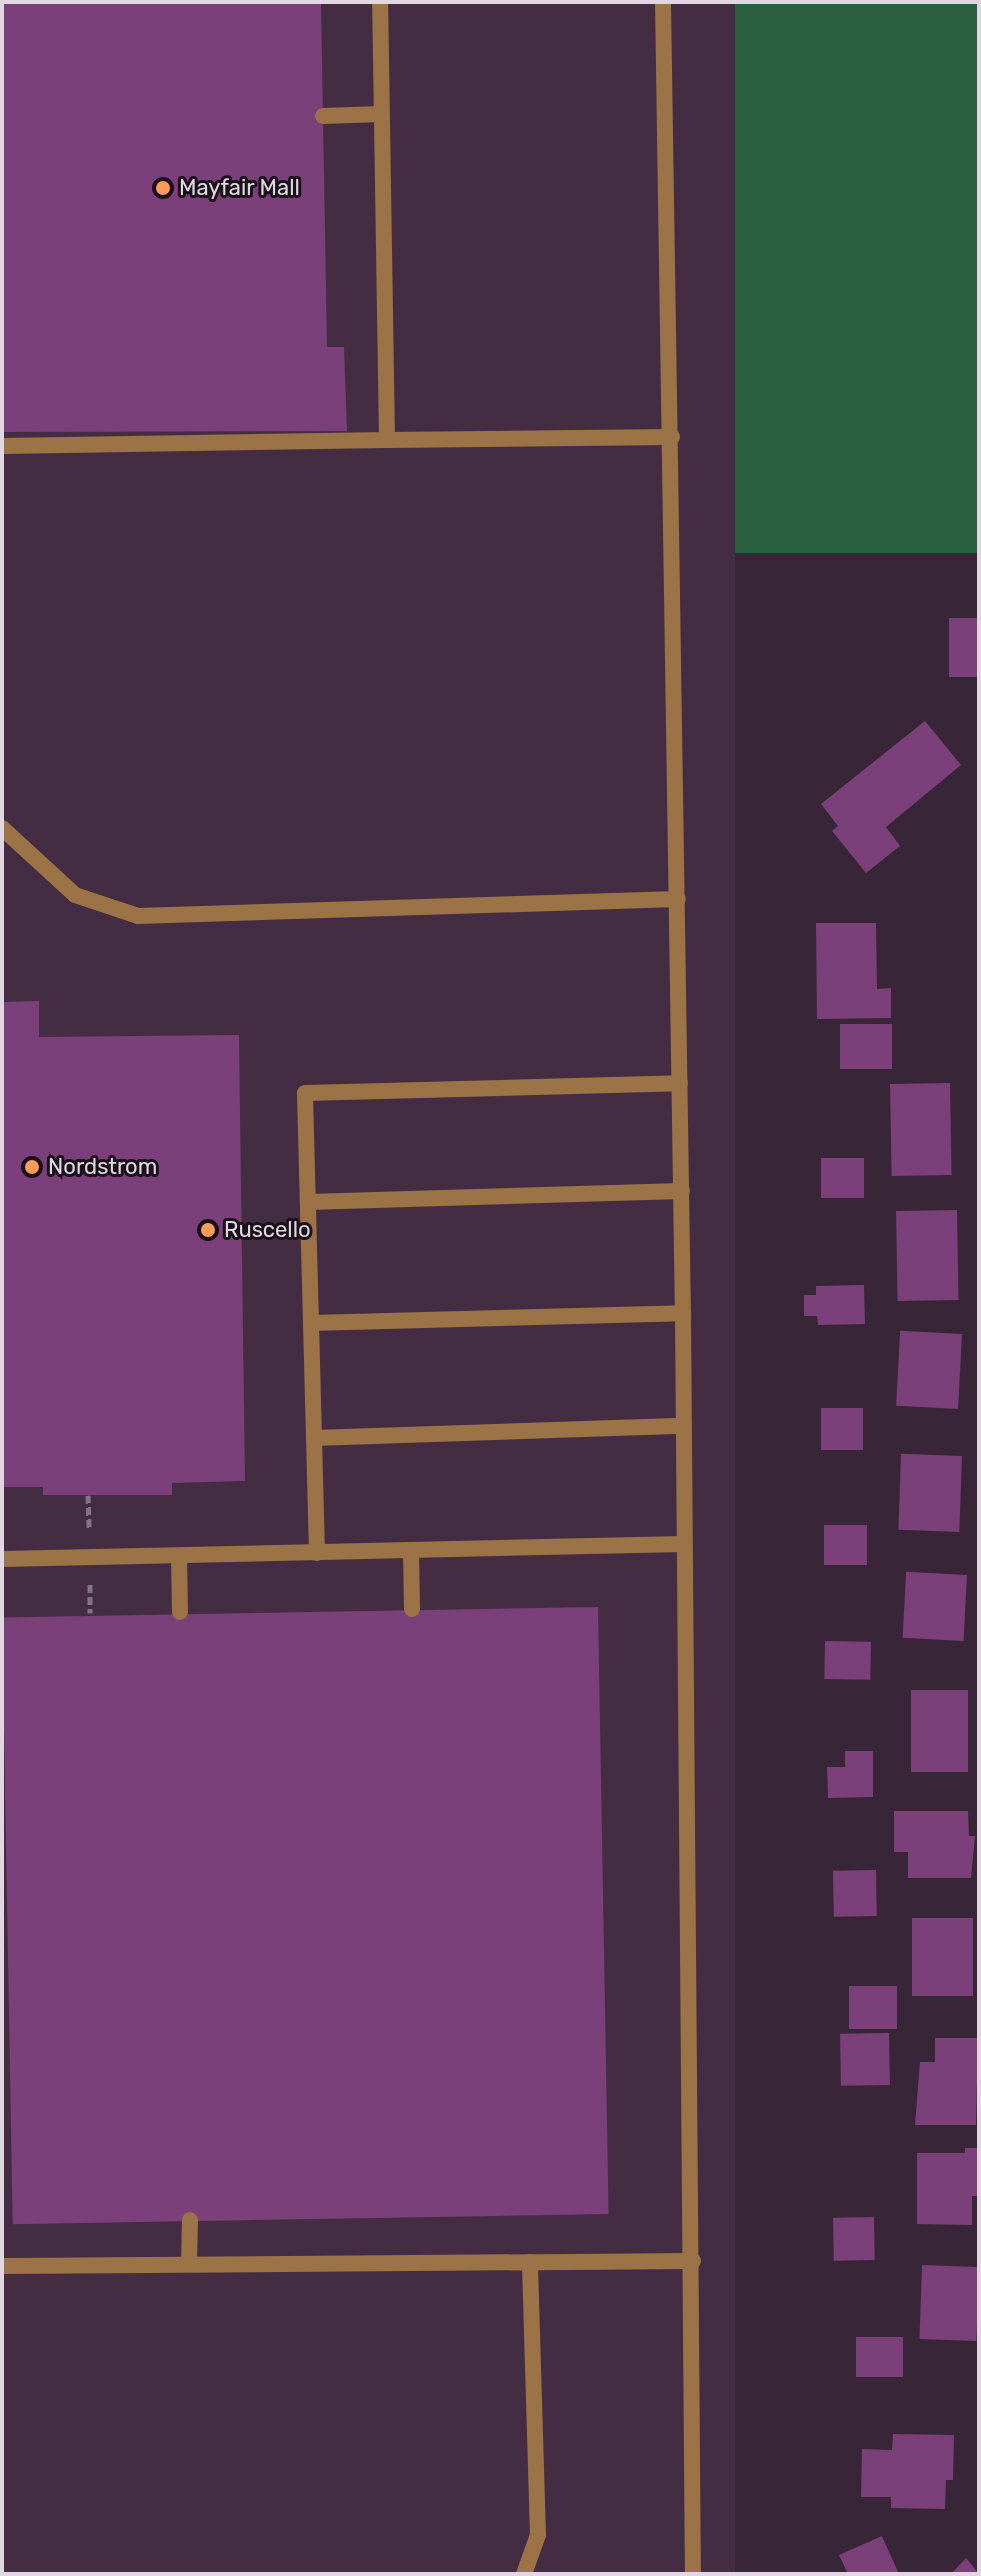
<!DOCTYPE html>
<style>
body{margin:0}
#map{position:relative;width:981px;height:2576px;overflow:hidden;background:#382537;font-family:Rubik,sans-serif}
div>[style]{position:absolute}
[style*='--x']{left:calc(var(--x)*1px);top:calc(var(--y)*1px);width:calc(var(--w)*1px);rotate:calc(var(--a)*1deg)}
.built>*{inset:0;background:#442c43;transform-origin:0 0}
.green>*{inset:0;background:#2a603f;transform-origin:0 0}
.building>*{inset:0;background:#7b3f7a;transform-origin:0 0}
.path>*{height:5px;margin-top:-2.5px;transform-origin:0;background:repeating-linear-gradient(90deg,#837483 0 8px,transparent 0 12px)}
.service>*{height:16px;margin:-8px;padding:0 8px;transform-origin:8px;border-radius:8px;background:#9b7347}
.dots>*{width:22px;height:22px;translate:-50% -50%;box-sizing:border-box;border:4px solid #1a111a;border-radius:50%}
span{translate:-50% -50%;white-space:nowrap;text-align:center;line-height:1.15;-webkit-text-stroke:6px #1a111a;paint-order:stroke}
.poi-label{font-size:22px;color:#e2d6e2}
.left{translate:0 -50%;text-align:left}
.frame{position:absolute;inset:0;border:4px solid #e2d6e2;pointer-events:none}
</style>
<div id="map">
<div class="built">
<div style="left:2px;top:2px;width:733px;height:2572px"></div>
</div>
<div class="green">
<div style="left:735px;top:2px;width:244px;height:551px"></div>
</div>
<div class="building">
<div style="clip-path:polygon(2px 2px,321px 2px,327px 347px,344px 347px,347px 431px,2px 432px)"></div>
<div style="left:979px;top:618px;width:59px;height:30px;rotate:90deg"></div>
<div style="clip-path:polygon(925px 721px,961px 765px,886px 827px,900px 846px,866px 873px,832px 831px,838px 826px,821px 804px)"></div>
<div style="clip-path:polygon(816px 923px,876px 923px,877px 989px,891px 988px,891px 1018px,817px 1019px)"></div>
<div style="clip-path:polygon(39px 1001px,39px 1037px,239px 1035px,245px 1481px,172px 1483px,172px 1495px,43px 1495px,43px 1487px,2px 1487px,2px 1002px)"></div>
<div style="left:840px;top:1024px;width:52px;height:45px"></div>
<div style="left:950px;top:1083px;width:92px;height:60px;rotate:89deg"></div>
<div style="left:821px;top:1158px;width:43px;height:40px"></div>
<div style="left:957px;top:1210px;width:90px;height:61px;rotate:89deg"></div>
<div style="clip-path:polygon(864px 1285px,865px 1324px,818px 1325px,817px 1316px,804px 1316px,804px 1295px,816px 1295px,816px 1286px)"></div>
<div style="left:962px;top:1334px;width:75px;height:62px;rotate:93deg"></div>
<div style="left:821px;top:1408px;width:42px;height:42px"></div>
<div style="left:962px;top:1456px;width:76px;height:61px;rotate:92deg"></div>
<div style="left:867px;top:1525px;width:40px;height:43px;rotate:90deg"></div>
<div style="left:967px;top:1575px;width:66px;height:61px;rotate:93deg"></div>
<div style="left:598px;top:1607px;width:607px;height:596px;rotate:89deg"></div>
<div style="left:825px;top:1641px;width:46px;height:38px;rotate:1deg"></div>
<div style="left:911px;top:1690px;width:57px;height:82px"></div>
<div style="clip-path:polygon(845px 1751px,873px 1751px,873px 1797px,828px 1798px,827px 1767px,845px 1767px)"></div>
<div style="clip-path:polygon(894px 1811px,968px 1811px,969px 1836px,975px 1836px,971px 1878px,908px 1878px,908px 1852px,894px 1852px)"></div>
<div style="left:876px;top:1870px;width:46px;height:43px;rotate:89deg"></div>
<div style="left:912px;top:1918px;width:61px;height:78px"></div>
<div style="left:849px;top:1986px;width:48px;height:43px"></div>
<div style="left:889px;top:2033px;width:52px;height:49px;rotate:89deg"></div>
<div style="clip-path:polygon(935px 2038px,978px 2038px,976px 2125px,915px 2125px,920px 2062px,935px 2062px)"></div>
<div style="clip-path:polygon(965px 2148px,979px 2148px,979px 2196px,972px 2196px,972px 2225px,917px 2224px,917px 2153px,965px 2153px)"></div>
<div style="left:874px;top:2217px;width:43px;height:41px;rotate:89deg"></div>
<div style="left:979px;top:2267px;width:74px;height:57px;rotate:92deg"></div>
<div style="left:856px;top:2337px;width:47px;height:40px"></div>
<div style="clip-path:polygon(893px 2434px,954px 2435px,953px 2480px,946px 2480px,945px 2509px,891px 2508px,891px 2497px,861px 2497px,862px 2449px,892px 2450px)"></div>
<div style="clip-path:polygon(882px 2536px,899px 2574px,848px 2574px,839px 2555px)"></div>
<div style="clip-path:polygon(966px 2558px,979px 2574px,951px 2574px)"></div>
</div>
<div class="path">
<div style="--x:88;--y:1495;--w:35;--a:88"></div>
<div style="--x:90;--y:1584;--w:29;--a:90"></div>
</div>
<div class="service">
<div style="--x:663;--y:2;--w:1311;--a:89.13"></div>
<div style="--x:683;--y:1313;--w:1261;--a:89.55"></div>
<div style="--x:323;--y:116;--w:58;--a:-2"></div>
<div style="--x:387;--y:440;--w:285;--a:-0.6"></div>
<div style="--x:2;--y:446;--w:385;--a:-0.9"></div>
<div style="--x:387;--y:440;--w:438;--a:-90.9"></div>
<div style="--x:2;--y:828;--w:99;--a:42.5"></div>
<div style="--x:75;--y:895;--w:66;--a:18.4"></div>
<div style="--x:138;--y:916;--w:540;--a:-1.8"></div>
<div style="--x:308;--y:1202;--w:374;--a:-1.7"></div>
<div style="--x:311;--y:1323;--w:372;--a:-1.5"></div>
<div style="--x:314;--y:1438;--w:370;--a:-1.9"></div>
<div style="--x:411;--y:1551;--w:58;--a:89"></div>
<div style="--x:317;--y:1553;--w:460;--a:-91.5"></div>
<div style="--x:305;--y:1093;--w:375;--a:-1.5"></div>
<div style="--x:179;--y:1556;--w:56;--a:89"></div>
<div style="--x:2;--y:1559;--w:682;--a:-1.26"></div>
<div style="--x:189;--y:2264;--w:44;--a:-88.7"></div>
<div style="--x:2;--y:2266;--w:691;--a:-0.41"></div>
<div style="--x:524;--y:2574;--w:41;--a:-70.3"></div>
<div style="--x:538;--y:2535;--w:273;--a:-91.7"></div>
</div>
<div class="dots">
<div style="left:163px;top:188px;background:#fe9b59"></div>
<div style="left:32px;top:1167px;background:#fe9b59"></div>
<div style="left:208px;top:1230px;background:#fe9b59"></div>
</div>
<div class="poi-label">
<span class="left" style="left:179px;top:188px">Mayfair Mall</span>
<span class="left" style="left:48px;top:1167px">Nordstrom</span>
<span class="left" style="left:224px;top:1230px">Ruscello</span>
</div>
<div class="frame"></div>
</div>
